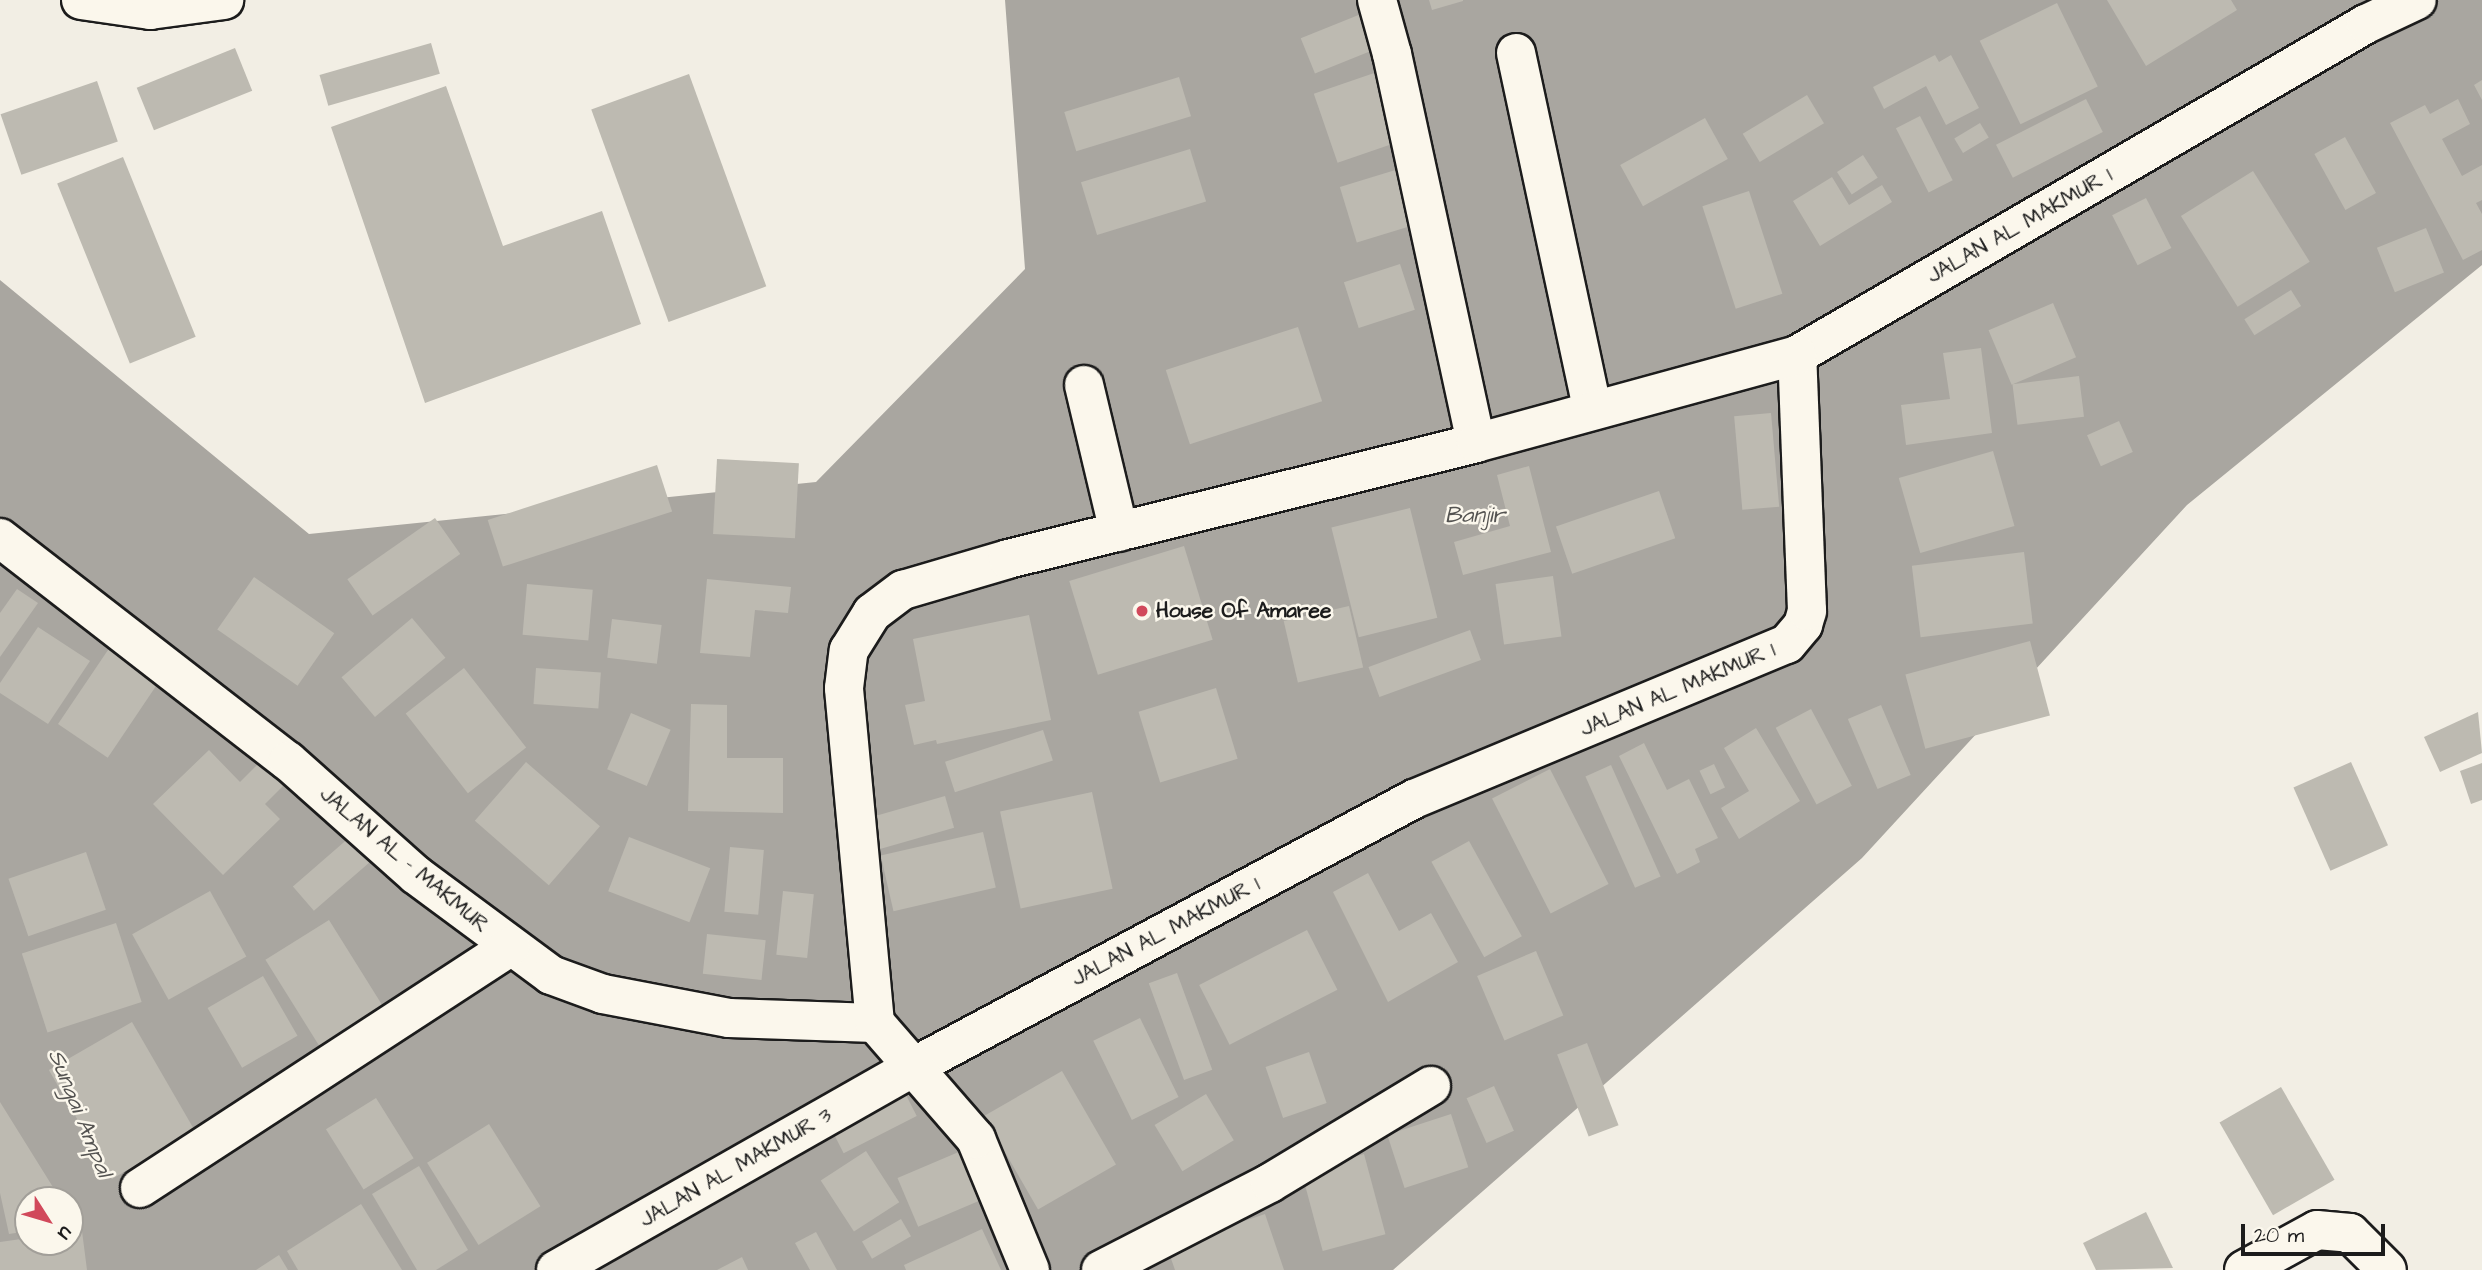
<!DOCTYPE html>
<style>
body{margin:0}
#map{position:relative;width:2482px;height:1270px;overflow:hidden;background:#f2eee4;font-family:"Architects Daughter",sans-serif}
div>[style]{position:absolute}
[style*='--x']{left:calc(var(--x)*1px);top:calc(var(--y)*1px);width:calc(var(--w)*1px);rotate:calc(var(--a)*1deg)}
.water>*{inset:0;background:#a9a6a0}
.building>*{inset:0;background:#bdbab1;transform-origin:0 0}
.roads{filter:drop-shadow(2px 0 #1c1c1c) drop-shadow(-2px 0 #1c1c1c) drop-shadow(0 2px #1c1c1c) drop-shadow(0 -2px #1c1c1c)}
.minor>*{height:38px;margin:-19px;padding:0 19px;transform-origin:19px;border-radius:19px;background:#fbf7ec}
.dots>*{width:19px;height:19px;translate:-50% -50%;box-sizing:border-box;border:4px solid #fbf7ec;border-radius:50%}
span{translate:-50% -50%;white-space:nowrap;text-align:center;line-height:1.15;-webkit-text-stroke:5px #fbf7ec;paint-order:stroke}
.street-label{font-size:21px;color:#1c1c1c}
.poi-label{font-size:21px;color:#1c1c1c;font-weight:700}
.left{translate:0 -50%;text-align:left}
.water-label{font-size:23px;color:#545351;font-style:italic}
.north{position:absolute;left:14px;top:1186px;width:70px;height:70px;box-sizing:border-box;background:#fbf7ec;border:2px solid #a29f99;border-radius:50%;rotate:127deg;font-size:19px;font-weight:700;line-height:28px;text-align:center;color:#1c1c1c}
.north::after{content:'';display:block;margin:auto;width:24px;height:32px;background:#d1495b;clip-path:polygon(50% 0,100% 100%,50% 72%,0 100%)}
.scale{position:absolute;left:2241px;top:1224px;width:144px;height:32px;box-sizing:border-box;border:4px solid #1c1c1c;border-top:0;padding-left:9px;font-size:21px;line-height:24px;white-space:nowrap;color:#1c1c1c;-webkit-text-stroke:5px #fbf7ec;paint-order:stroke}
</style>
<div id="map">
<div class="water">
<div style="clip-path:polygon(evenodd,1005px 0,2482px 0,2482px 265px,2187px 505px,1862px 858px,1393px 1270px,0 1270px,0 280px,309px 534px,816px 482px,1025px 269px,1005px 0,28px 1200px,70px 1200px,70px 1242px,28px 1242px,28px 1200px)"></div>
</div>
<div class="building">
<div style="clip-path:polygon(1429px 0,1463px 0,1463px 1px,1432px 10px)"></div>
<div style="clip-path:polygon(2107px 0,2231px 0,2237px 10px,2146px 66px)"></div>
<div style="left:2057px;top:3px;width:93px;height:86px;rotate:64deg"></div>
<div style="left:1361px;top:14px;width:38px;height:65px;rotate:68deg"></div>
<div style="left:431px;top:43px;width:32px;height:116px;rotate:74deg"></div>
<div style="left:235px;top:48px;width:46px;height:106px;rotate:68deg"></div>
<div style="clip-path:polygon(1935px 55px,1939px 62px,1951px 55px,1979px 108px,1946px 125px,1926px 86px,1884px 109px,1873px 87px)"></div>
<div style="left:1380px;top:71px;width:73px;height:70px;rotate:71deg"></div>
<div style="left:689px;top:74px;width:226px;height:104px;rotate:70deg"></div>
<div style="left:1179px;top:77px;width:41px;height:120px;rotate:73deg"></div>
<div style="clip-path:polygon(2482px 80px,2482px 100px,2474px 85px)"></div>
<div style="left:97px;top:81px;width:64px;height:102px;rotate:71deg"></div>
<div style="clip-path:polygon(446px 86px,503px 246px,602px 211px,641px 324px,425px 403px,331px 127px)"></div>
<div style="left:1807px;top:95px;width:33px;height:75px;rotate:59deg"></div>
<div style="left:2086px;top:99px;width:37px;height:101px;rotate:63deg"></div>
<div style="clip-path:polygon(2458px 99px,2470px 124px,2442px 139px,2462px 176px,2482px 165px,2482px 200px,2476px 203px,2482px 214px,2482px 250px,2463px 260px,2390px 123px,2425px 105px,2430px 114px)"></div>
<div style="left:1920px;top:116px;width:72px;height:27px;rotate:63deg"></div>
<div style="left:1705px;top:118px;width:47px;height:97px;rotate:61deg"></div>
<div style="left:1980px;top:123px;width:17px;height:30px;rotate:59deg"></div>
<div style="left:2345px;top:137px;width:64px;height:35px;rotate:61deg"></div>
<div style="left:1190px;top:149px;width:55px;height:114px;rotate:73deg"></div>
<div style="left:1863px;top:155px;width:27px;height:31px;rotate:57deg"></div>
<div style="left:123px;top:157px;width:194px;height:71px;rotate:68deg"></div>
<div style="left:1402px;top:168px;width:58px;height:65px;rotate:73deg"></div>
<div style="left:2253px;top:171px;width:107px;height:85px;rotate:58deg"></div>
<div style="clip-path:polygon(1832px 177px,1849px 205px,1882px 185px,1892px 202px,1820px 246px,1793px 201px)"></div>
<div style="left:1749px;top:191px;width:108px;height:49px;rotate:72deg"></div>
<div style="left:2146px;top:198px;width:56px;height:38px;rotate:63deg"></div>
<div style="left:2426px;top:228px;width:48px;height:53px;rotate:68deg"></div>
<div style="left:1400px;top:264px;width:48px;height:59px;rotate:72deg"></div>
<div style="left:2291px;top:290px;width:19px;height:55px;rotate:58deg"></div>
<div style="left:2053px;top:303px;width:59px;height:70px;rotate:67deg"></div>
<div style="left:1298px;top:327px;width:78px;height:139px;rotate:72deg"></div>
<div style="clip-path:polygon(1981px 348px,1992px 433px,1906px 445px,1901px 405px,1950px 399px,1943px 353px)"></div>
<div style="left:2079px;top:376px;width:41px;height:67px;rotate:83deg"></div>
<div style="left:1771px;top:413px;width:94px;height:37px;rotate:85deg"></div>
<div style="left:2119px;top:421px;width:34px;height:35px;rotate:66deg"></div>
<div style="left:1993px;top:451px;width:78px;height:98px;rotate:74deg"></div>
<div style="left:717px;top:459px;width:82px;height:75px;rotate:3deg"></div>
<div style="left:657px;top:465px;width:49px;height:178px;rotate:72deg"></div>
<div style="clip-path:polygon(1529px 466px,1551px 552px,1463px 575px,1454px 542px,1510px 526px,1497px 475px)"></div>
<div style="left:1659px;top:491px;width:50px;height:109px;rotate:71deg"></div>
<div style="left:1410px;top:508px;width:113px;height:81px;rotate:76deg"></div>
<div style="left:435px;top:518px;width:44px;height:107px;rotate:55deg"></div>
<div style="left:1184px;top:546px;width:98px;height:120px;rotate:73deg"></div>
<div style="left:2024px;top:552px;width:72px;height:113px;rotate:83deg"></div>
<div style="left:1553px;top:576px;width:61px;height:58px;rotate:82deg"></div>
<div style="left:254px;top:577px;width:98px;height:64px;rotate:35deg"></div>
<div style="clip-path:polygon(707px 579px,791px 587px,788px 613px,755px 610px,750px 657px,700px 653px)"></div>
<div style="left:527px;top:584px;width:66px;height:51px;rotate:5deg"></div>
<div style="clip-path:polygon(17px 589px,38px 603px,0 657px,0 613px)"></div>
<div style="left:1349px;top:606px;width:63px;height:67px;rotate:77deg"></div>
<div style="clip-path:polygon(1029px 615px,1051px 720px,937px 744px,936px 740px,914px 745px,905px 705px,925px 701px,913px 639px)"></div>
<div style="left:412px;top:618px;width:52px;height:92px;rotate:50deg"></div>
<div style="left:612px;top:619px;width:50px;height:39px;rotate:7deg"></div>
<div style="clip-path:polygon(38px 627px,90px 661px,48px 724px,0 693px,0 683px)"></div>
<div style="left:1470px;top:630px;width:32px;height:108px;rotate:70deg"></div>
<div style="left:2030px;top:641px;width:77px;height:129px;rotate:75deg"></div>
<div style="left:110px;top:647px;width:60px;height:93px;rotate:34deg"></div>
<div style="left:464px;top:668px;width:101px;height:74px;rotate:52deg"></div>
<div style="left:536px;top:668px;width:65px;height:36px;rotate:4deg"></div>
<div style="left:1216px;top:688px;width:74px;height:81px;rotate:73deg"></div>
<div style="clip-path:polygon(691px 704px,727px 705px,727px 758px,783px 758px,783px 813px,688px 811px)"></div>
<div style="left:1881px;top:705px;width:76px;height:36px;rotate:67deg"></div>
<div style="left:1811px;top:709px;width:87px;height:40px;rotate:62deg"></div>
<div style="clip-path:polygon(2478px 712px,2482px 753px,2440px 772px,2424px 737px)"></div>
<div style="left:631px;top:713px;width:43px;height:61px;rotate:23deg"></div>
<div style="clip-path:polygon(1756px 728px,1800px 801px,1739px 839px,1721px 808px,1749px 791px,1724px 748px)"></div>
<div style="left:1043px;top:730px;width:32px;height:103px;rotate:72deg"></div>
<div style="clip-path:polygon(1644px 743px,1667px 790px,1689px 779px,1718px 838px,1695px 849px,1700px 862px,1677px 874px,1619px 756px)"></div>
<div style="clip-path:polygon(209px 750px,240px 782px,260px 762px,283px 786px,265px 804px,280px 819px,223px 875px,153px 804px)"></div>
<div style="left:526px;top:762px;width:98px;height:78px;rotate:41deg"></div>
<div style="left:2351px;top:762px;width:91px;height:63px;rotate:66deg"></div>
<div style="clip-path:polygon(2482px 763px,2482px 800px,2471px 804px,2460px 771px)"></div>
<div style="left:1714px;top:764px;width:26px;height:16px;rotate:65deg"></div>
<div style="left:1611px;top:765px;width:122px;height:28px;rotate:66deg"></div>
<div style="left:1550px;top:769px;width:129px;height:65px;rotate:63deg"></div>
<div style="left:1092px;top:792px;width:99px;height:94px;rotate:78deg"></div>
<div style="left:945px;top:796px;width:33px;height:77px;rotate:74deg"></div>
<div style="left:983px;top:832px;width:57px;height:105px;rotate:77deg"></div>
<div style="left:351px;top:836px;width:32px;height:77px;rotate:49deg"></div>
<div style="left:629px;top:837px;width:87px;height:58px;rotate:21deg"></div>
<div style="left:1469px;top:841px;width:109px;height:43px;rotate:61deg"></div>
<div style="left:730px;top:847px;width:34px;height:65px;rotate:5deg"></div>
<div style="left:86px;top:852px;width:61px;height:82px;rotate:71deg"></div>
<div style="clip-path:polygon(1368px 873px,1399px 931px,1431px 913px,1458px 962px,1388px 1002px,1333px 892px)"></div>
<div style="left:210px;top:891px;width:75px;height:89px;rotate:61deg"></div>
<div style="left:783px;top:891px;width:31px;height:64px;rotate:6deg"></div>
<div style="left:329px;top:920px;width:113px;height:75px;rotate:58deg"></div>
<div style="left:116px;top:923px;width:83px;height:99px;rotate:72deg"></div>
<div style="left:1307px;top:930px;width:67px;height:121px;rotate:63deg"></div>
<div style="left:707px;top:934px;width:59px;height:40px;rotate:6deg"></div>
<div style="left:1536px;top:951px;width:70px;height:64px;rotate:67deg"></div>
<div style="left:1177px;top:973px;width:103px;height:30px;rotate:70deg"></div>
<div style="left:263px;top:976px;width:69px;height:64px;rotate:60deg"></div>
<div style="left:1140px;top:1018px;width:88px;height:52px;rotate:64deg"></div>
<div style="left:132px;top:1022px;width:126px;height:96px;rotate:60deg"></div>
<div style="left:1587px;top:1043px;width:88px;height:32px;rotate:69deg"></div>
<div style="left:1309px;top:1052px;width:54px;height:46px;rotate:71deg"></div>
<div style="left:1062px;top:1071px;width:108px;height:90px;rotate:60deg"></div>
<div style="left:1494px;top:1086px;width:49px;height:30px;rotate:66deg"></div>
<div style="left:2281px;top:1087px;width:107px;height:71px;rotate:60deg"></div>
<div style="left:904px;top:1091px;width:28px;height:82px;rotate:63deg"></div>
<div style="left:1206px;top:1094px;width:54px;height:60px;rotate:59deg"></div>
<div style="left:376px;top:1098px;width:71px;height:59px;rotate:58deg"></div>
<div style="clip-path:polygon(0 1102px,61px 1200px,28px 1200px,28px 1231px,9px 1234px,0 1193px)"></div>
<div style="left:1451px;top:1114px;width:56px;height:67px;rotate:72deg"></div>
<div style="left:489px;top:1124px;width:97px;height:73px;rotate:58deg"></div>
<div style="left:866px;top:1151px;width:61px;height:54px;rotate:57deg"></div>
<div style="left:961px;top:1151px;width:53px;height:69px;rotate:67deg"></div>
<div style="left:1364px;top:1154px;width:83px;height:65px;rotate:75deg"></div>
<div style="clip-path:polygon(419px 1166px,468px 1250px,436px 1270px,417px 1270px,372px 1194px)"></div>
<div style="clip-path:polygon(361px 1204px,402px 1270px,298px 1270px,287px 1251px)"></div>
<div style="clip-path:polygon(2146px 1212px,2173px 1268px,2096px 1270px,2083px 1243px)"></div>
<div style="clip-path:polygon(1265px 1214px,1284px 1270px,1175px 1270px,1167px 1247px)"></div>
<div style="left:901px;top:1219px;width:20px;height:45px;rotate:60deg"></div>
<div style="clip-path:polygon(982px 1229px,1001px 1270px,906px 1270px,904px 1265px)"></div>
<div style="clip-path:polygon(82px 1231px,87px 1270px,0 1270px,0 1242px,28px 1238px,28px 1242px,70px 1242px,70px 1233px)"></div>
<div style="clip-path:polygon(816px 1232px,837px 1270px,810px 1270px,795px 1243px)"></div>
<div style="clip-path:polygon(279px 1255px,288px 1270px,256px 1270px)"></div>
<div style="clip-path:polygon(742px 1257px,748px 1270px,717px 1270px)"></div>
</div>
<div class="roads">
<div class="minor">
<div style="--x:81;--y:0;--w:70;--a:8.2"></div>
<div style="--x:150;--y:10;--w:75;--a:-7.7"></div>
<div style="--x:1377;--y:0;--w:56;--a:74.5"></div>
<div style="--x:1392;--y:54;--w:398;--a:77.8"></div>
<div style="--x:1516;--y:53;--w:364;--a:77.9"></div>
<div style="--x:1084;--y:385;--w:151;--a:76.6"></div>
<div style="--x:0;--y:538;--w:364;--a:37.8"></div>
<div style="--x:288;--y:761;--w:171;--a:41.7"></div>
<div style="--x:416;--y:875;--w:168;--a:36.5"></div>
<div style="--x:551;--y:975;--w:55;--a:20.1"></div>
<div style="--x:603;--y:994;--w:128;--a:10.8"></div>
<div style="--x:729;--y:1018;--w:146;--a:2"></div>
<div style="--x:140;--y:1188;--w:442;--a:-33.1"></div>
<div style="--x:556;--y:1270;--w:413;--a:-29.6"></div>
<div style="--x:915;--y:1066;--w:566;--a:-28.15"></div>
<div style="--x:1414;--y:799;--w:404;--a:-22.6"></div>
<div style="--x:1787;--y:644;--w:25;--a:-50"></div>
<div style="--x:1803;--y:625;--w:15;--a:-74"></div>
<div style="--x:1807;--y:611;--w:256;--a:-92.2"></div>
<div style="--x:1797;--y:355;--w:658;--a:-30.19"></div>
<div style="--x:2366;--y:24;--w:56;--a:-25.2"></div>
<div style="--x:1030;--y:1270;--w:142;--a:-112.4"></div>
<div style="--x:976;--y:1139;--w:154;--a:-131"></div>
<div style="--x:875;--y:1023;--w:336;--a:-95.3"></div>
<div style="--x:844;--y:688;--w:38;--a:-83"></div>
<div style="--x:849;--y:650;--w:44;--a:-58.1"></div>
<div style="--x:872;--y:613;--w:39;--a:-37"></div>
<div style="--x:903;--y:590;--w:109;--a:-16.4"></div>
<div style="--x:1008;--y:559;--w:482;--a:-13.9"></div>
<div style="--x:1476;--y:443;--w:333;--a:-15.3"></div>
<div style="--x:1101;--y:1270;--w:190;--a:-27.2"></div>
<div style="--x:1270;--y:1183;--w:188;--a:-31.1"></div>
<div style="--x:2244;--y:1270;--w:83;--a:-28.7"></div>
<div style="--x:2317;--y:1230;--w:33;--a:5"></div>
<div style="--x:2350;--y:1233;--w:52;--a:45"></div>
</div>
</div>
<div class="dots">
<div style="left:1142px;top:611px;background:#d1495b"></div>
</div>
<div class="street-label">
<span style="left:2020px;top:226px;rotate:-30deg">JALAN AL MAKMUR 1</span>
<span style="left:1678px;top:690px;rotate:-23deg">JALAN AL MAKMUR 1</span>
<span style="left:404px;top:860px;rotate:40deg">JALAN AL - MAKMUR</span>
<span style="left:1166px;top:932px;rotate:-28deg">JALAN AL MAKMUR 1</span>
<span style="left:736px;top:1168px;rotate:-30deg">JALAN AL MAKMUR 3</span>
</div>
<div class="poi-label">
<span class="left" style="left:1156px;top:611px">House Of Amaree</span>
</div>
<div class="water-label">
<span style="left:1475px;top:515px">Banjir</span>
<span style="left:80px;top:1113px;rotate:68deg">Sungai Ampal</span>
</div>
<div class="north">U</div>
<div class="scale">20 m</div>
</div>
